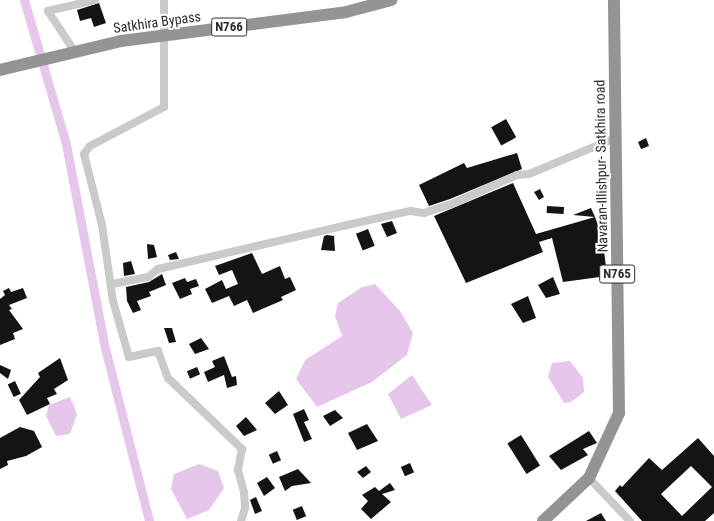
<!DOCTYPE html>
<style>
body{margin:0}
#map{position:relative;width:714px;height:521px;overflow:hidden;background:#fff;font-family:"Roboto Condensed",sans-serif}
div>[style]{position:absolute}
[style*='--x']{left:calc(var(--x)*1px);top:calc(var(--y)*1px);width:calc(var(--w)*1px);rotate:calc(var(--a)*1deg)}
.water>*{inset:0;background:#e6c7eb}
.canal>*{height:9px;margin:-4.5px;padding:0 4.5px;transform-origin:4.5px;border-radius:4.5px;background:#e6c7eb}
.building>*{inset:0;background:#141414;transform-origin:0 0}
.minor>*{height:8px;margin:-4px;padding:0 4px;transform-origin:4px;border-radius:4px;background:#cacaca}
.highway>*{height:12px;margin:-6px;padding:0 6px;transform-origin:6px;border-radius:6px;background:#949494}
span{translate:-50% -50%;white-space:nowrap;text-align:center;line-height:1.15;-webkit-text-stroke:4px #fff;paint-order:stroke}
.shield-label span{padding:1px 3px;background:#fff;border:1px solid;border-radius:3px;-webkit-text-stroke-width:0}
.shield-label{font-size:13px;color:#2d2d2d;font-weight:700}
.street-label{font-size:14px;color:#2d2d2d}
</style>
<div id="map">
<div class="water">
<div style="clip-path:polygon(375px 284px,400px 311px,413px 333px,407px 355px,372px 382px,317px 407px,296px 379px,305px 360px,342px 336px,335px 316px,338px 303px,362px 287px)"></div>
<div style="clip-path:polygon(570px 361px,583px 378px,584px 392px,571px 402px,564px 403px,548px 377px,552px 363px)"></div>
<div style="clip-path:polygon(412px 375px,432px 405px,401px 419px,388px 394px)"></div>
<div style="clip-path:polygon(70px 397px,77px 414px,70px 434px,56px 436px,46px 416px,49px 405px)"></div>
<div style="clip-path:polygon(199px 464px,218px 471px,224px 488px,209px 510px,187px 519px,171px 489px,174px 474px)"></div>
</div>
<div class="canal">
<div style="--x:24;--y:0;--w:150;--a:73.7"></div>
<div style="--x:66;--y:144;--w:208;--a:79.2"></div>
<div style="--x:105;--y:348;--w:179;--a:75.7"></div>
</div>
<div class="building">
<div style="clip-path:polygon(99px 3px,106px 23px,94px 27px,91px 18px,80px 21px,77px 10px)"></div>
<div style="left:506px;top:119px;width:21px;height:17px;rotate:61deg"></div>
<div style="clip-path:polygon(646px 138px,649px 146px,641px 149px,638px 142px)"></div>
<div style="clip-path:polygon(517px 153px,522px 169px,450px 199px,429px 206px,419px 185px,464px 163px,467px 168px)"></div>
<div style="clip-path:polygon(513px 183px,536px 234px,595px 217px,598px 225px,601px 224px,607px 276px,563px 282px,552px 238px,539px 242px,543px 252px,466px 283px,434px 216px)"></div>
<div style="clip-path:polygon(540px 189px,544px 197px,539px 200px,534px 192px)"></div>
<div style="left:547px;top:206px;width:17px;height:7px;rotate:3deg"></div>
<div style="clip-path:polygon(591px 208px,595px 217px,573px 215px)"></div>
<div style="clip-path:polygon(392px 221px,397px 233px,387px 237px,381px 224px)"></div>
<div style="left:368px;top:229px;width:18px;height:13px;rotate:68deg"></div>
<div style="clip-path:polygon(327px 235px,334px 236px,335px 251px,321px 250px,324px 236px)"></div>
<div style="clip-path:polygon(147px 244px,154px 245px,157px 257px,148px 259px)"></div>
<div style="clip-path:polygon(176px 252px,179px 259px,170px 260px,168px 255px)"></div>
<div style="clip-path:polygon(252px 253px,262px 274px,280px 266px,285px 279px,290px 277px,296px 290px,281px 297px,283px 300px,253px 313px,247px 300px,234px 306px,229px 296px,212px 303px,205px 289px,222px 280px,226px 289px,238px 284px,232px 270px,219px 275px,215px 266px)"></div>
<div style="clip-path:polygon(131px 261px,135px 274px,124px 276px,123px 263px)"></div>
<div style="clip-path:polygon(162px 274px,166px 285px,149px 292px,151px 296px,137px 301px,141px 310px,133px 313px,127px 301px,126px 287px,149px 282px)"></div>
<div style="clip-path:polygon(553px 277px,560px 294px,546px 298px,538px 285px)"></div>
<div style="clip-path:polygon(185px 278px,187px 282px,196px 279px,199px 286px,190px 289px,192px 294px,180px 299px,172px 283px)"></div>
<div style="clip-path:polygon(9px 288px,11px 292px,23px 288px,27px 298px,9px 305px,12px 309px,9px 310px,23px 329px,13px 333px,15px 339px,0 345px,0 299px,5px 295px,3px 291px)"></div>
<div style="clip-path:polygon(528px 296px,536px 318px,523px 323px,511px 304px)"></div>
<div style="clip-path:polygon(164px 328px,172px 328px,176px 342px,169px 343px)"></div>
<div style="clip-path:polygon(201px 338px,209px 349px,195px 354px,189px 344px)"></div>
<div style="clip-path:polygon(224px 356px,232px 377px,236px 376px,237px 385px,227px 388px,224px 375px,208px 382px,204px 372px,215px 367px,212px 361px)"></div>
<div style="clip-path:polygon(60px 358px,68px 380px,54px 389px,57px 394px,47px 398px,50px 404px,27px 415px,19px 400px,40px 377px,38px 373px)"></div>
<div style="clip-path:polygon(0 365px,11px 370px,8px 379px,0 373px)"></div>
<div style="left:197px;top:367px;width:8px;height:11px;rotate:67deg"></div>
<div style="left:15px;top:381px;width:14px;height:8px;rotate:65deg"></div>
<div style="clip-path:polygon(279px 391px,288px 405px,275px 414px,265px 403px)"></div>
<div style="clip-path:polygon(304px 409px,309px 420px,304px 422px,312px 439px,304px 442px,293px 414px)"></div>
<div style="clip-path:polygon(335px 410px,343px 418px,330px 426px,323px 416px)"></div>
<div style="clip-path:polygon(246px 417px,257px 430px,244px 436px,236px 426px)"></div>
<div style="clip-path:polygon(367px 424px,378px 441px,357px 450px,348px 433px)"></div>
<div style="clip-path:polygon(20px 427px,34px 431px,42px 447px,26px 456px,7px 461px,8px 465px,0 469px,0 438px)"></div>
<div style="clip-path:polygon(589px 431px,597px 443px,583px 449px,588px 455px,561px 470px,549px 456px)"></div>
<div style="left:521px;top:435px;width:36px;height:16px;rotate:58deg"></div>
<div style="clip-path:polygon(evenodd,698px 438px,714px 456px,714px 513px,705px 521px,642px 521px,615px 491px,620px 485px,622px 487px,649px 458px,662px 470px,698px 438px,691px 466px,712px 487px,682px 516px,661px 494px,691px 466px)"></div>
<div style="left:277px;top:451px;width:10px;height:9px;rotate:66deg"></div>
<div style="left:410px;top:463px;width:10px;height:10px;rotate:66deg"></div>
<div style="clip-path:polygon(366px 466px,371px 472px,363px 478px,357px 472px)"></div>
<div style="clip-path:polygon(298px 469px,311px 483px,292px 486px,285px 491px,279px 477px)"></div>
<div style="clip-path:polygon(267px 477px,275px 488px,264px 496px,257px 483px)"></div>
<div style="clip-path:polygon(390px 483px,395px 490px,382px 494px,391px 502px,371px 519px,361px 509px,368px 501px,362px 495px,375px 487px,379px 491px)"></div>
<div style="clip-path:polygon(256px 497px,262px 511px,255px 514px,250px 500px)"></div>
<div style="left:302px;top:506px;width:11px;height:10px;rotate:68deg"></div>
<div style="clip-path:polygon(601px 513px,606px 521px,586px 521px)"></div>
</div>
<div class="minor">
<div style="--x:164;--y:0;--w:107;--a:90"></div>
<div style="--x:164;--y:107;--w:84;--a:152.2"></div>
<div style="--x:90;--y:146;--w:10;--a:127"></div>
<div style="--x:84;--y:154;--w:4;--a:76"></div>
<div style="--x:85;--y:158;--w:69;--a:75.8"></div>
<div style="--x:102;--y:225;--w:77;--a:81.8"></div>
<div style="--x:113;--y:301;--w:58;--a:74.1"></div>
<div style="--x:129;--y:357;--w:30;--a:-12"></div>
<div style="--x:158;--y:351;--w:29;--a:70"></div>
<div style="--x:168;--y:378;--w:103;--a:43.8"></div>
<div style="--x:242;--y:449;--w:21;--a:101"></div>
<div style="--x:238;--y:470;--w:23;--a:75"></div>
<div style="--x:244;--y:492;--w:16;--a:86"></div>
<div style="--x:245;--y:508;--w:14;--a:107"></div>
<div style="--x:75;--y:52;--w:49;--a:-123.4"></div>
<div style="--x:48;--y:11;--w:48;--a:-13.2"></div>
<div style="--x:112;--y:284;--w:37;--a:-11"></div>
<div style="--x:148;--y:277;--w:13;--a:-39"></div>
<div style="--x:158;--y:269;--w:194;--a:-13.1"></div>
<div style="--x:347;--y:225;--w:65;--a:-12.5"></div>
<div style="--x:410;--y:211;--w:14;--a:8"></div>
<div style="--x:424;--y:213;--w:29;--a:-18"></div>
<div style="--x:452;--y:204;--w:71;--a:-24"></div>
<div style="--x:517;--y:175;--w:12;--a:-5"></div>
<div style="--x:529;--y:174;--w:93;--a:-22.7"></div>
<div style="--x:589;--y:478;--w:59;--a:46.4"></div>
</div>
<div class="highway">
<div style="--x:0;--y:70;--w:124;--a:-13.5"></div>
<div style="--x:121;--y:41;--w:227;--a:-7.3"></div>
<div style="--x:346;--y:12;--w:47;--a:-14.9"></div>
<div style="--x:543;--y:521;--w:63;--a:-43.1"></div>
<div style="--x:589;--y:478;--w:72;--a:-65.2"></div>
<div style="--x:619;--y:413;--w:413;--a:-90.7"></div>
</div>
<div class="shield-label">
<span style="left:229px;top:27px">N766</span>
<span style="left:617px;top:274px">N765</span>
</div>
<div class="street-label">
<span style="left:157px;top:22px;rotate:-8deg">Satkhira Bypass</span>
<span style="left:601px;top:166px;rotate:-91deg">Navaran-Illishpur- Satkhira road</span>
</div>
</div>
